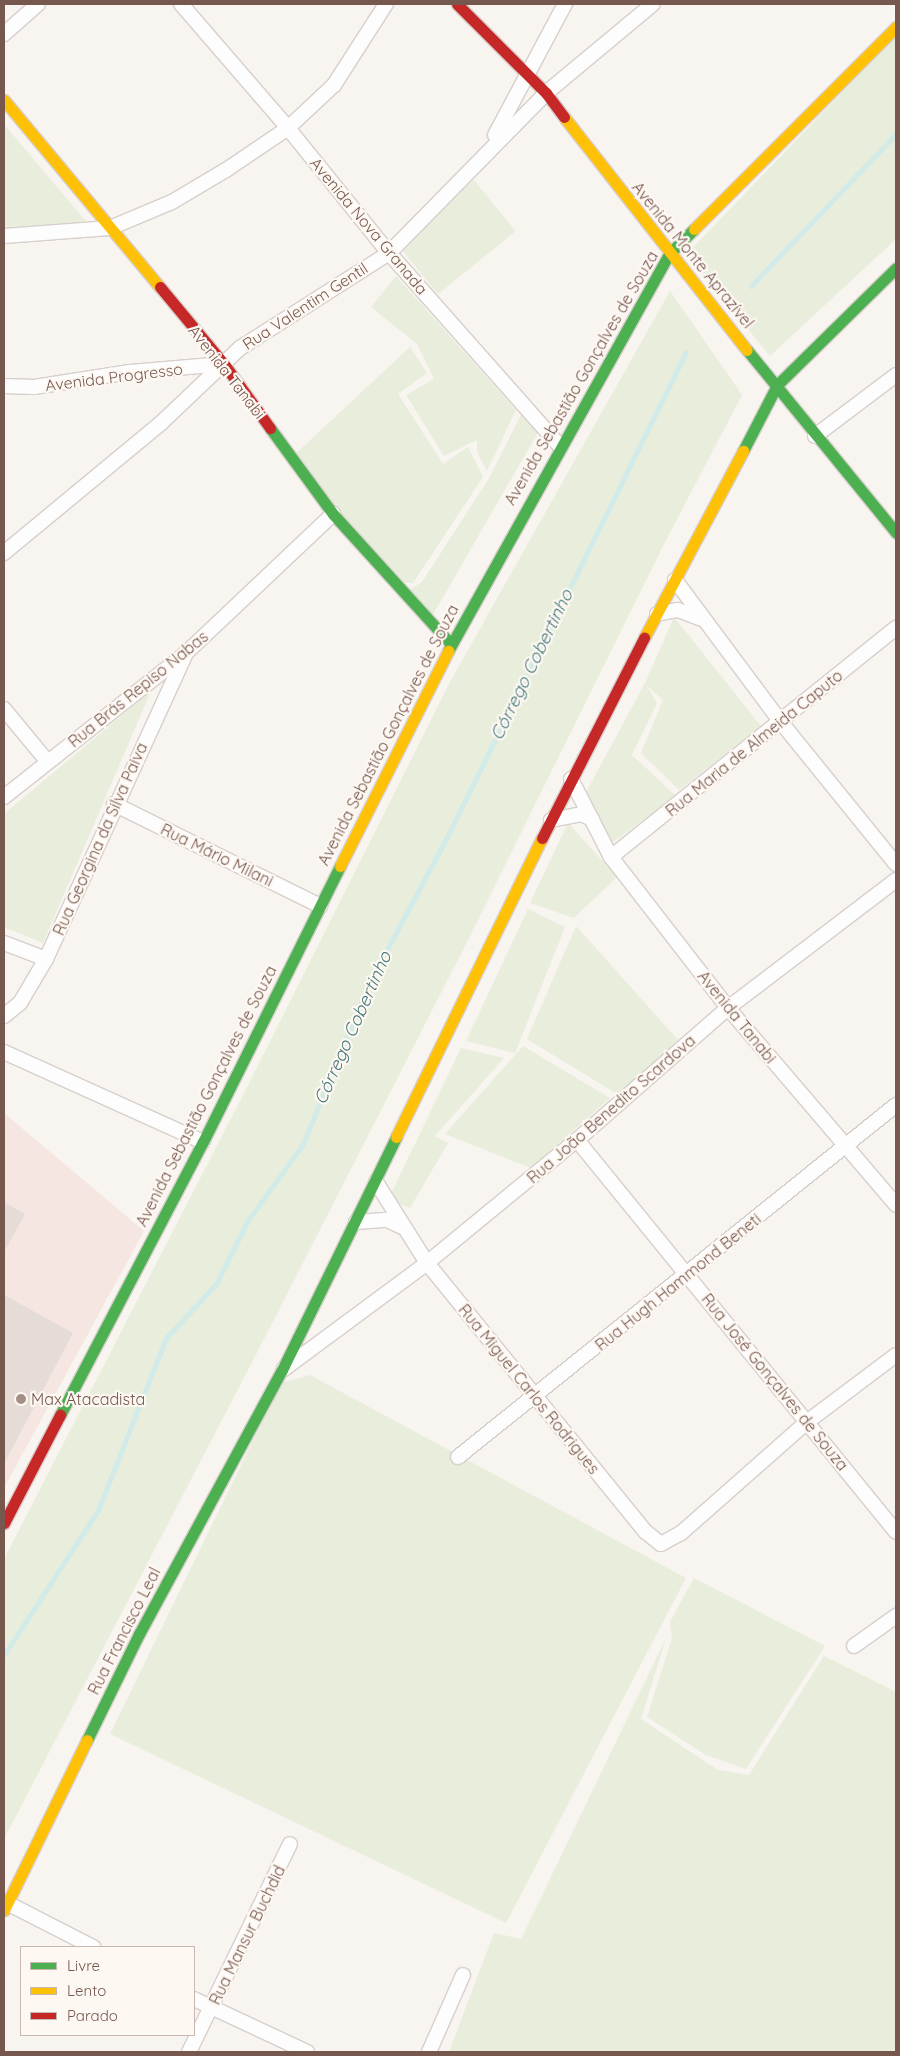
<!DOCTYPE html>
<meta charset="utf-8">
<style>
body{margin:0}
#map{position:relative;width:900px;height:2056px;overflow:hidden;background:#f8f4f0;font-family:Quicksand,sans-serif}
div>[style]{position:absolute}
[style*='--x']{left:calc(var(--x)*1px);top:calc(var(--y)*1px);width:calc(var(--w)*1px);rotate:calc(var(--a)*1deg)}
.commercial>*{inset:0;background:#f5e6e2}
.green>*{inset:0;background:#e8eedb;transform-origin:0 0}
.stream>*{height:5px;margin:-2.5px;padding:0 2.5px;transform-origin:2.5px;border-radius:2.5px;background:#d2eae8}
.building>*{inset:0;background:#e5dcd7}
.roads{filter:drop-shadow(1px 0 #d7cfcc) drop-shadow(-1px 0 #d7cfcc) drop-shadow(0 1px #d7cfcc) drop-shadow(0 -1px #d7cfcc)}
.street>*{height:14px;margin:-7px;padding:0 7px;transform-origin:7px;border-radius:7px;background:#fefdfd}
.fast>*{height:11px;margin:-5.5px;padding:0 5.5px;transform-origin:5.5px;border-radius:5.5px;background:#4caf50}
.slow>*{height:11px;margin:-5.5px;padding:0 5.5px;transform-origin:5.5px;border-radius:5.5px;background:#ffc107}
.jam>*{height:11px;margin:-5.5px;padding:0 5.5px;transform-origin:5.5px;border-radius:5.5px;background:#c62828}
.dots>*{width:14px;height:14px;translate:-50% -50%;box-sizing:border-box;border:2px solid #fef8f3;border-radius:50%}
span{translate:-50% -50%;white-space:nowrap;text-align:center;line-height:1.15;-webkit-text-stroke:4.5px #fef8f3;paint-order:stroke}
.street-label{font-size:16px;color:#76584f}
.poi-label{font-size:16px;color:#76584f}
.left{translate:0 -50%;text-align:left}
.water-label{font-size:18px;color:#43787a;font-style:italic}
.frame{position:absolute;inset:0;border:5px solid #76584f;pointer-events:none}
.legend{position:absolute;left:20px;top:1946px;width:175px;height:90px;box-sizing:border-box;background:#fef8f3;border:1px solid #c8b8b1;margin:0;padding:6px 9px;list-style:none;font-size:15px;color:#76584f}
.legend li{display:flex;align-items:center;gap:10px;height:25px}
.legend b{width:25px;border:1px solid #c8b8b1}
</style>
<div id="map">
<div class="commercial">
<div style="clip-path:polygon(4px 1113px,144px 1231px,4px 1488px)"></div>
</div>
<div class="green">
<div style="clip-path:polygon(896px 36px,896px 239px,770px 356px,687px 254px)"></div>
<div style="clip-path:polygon(4px 124px,89px 225px,4px 231px)"></div>
<div style="left:474px;top:180px;width:66px;height:100px;rotate:51deg"></div>
<div style="clip-path:polygon(396px 276px,516px 410px,487px 471px,477px 452px,477px 440px,444px 456px,406px 395px,434px 379px,417px 344px,371px 307px)"></div>
<div style="clip-path:polygon(670px 291px,742px 395px,663px 546px,467px 942px,262px 1343px,4px 1839px,4px 1559px,240px 1101px,450px 682px)"></div>
<div style="clip-path:polygon(410px 347px,427px 373px,398px 394px,443px 464px,468px 447px,483px 477px,413px 583px,404px 582px,291px 458px)"></div>
<div style="clip-path:polygon(522px 413px,540px 429px,431px 618px,408px 591px,422px 582px,488px 480px)"></div>
<div style="clip-path:polygon(674px 617px,761px 726px,679px 790px,641px 753px,663px 700px,646px 685px,657px 703px,632px 755px,676px 796px,610px 844px,584px 796px,645px 683px)"></div>
<div style="clip-path:polygon(151px 691px,43px 943px,4px 927px,4px 814px)"></div>
<div style="clip-path:polygon(568px 823px,617px 877px,574px 918px,530px 903px)"></div>
<div style="clip-path:polygon(528px 909px,565px 927px,515px 1053px,466px 1041px)"></div>
<div style="clip-path:polygon(576px 926px,679px 1041px,617px 1094px,527px 1039px)"></div>
<div style="clip-path:polygon(523px 1046px,610px 1098px,531px 1168px,445px 1134px)"></div>
<div style="clip-path:polygon(461px 1048px,504px 1058px,435px 1136px,448px 1143px,410px 1208px,388px 1200px)"></div>
<div style="clip-path:polygon(310px 1375px,686px 1578px,506px 1923px,110px 1734px,281px 1383px)"></div>
<div style="clip-path:polygon(694px 1578px,825px 1646px,746px 1769px,706px 1755px,647px 1717px,672px 1638px,670px 1622px)"></div>
<div style="clip-path:polygon(666px 1638px,641px 1719px,718px 1770px,749px 1775px,824px 1656px,896px 1692px,896px 2052px,449px 2052px,494px 1933px,521px 1939px)"></div>
</div>
<div class="stream">
<div style="--x:751;--y:286;--w:210;--a:-46.4"></div>
<div style="--x:4;--y:1655;--w:173;--a:-57"></div>
<div style="--x:98;--y:1510;--w:185;--a:-68.4"></div>
<div style="--x:166;--y:1338;--w:74;--a:-47.2"></div>
<div style="--x:216;--y:1284;--w:72;--a:-63.4"></div>
<div style="--x:248;--y:1220;--w:94;--a:-54.1"></div>
<div style="--x:303;--y:1144;--w:172;--a:-67.8"></div>
<div style="--x:368;--y:985;--w:170;--a:-61.9"></div>
<div style="--x:448;--y:835;--w:538;--a:-63.77"></div>
</div>
<div class="building">
<div style="clip-path:polygon(4px 1202px,25px 1214px,4px 1252px)"></div>
<div style="clip-path:polygon(4px 1295px,73px 1333px,4px 1464px)"></div>
</div>
<div class="roads">
<div class="street">
<div style="--x:181;--y:4;--w:164;--a:49.2"></div>
<div style="--x:288;--y:128;--w:161;--a:51.1"></div>
<div style="--x:389;--y:253;--w:258;--a:48.5"></div>
<div style="--x:4;--y:34;--w:45;--a:-41.4"></div>
<div style="--x:495;--y:135;--w:149;--a:-61.9"></div>
<div style="--x:4;--y:236;--w:106;--a:-4.3"></div>
<div style="--x:110;--y:228;--w:67;--a:-22.8"></div>
<div style="--x:172;--y:202;--w:63;--a:-30.7"></div>
<div style="--x:226;--y:170;--w:75;--a:-34.1"></div>
<div style="--x:288;--y:128;--w:63;--a:-43.1"></div>
<div style="--x:334;--y:85;--w:96;--a:-57.3"></div>
<div style="--x:4;--y:386;--w:30;--a:2"></div>
<div style="--x:34;--y:387;--w:97;--a:-8.9"></div>
<div style="--x:130;--y:372;--w:94;--a:-4.9"></div>
<div style="--x:815;--y:436;--w:101;--a:-37"></div>
<div style="--x:4;--y:553;--w:204;--a:-39.6"></div>
<div style="--x:161;--y:423;--w:109;--a:-43.5"></div>
<div style="--x:240;--y:348;--w:177;--a:-32.5"></div>
<div style="--x:389;--y:253;--w:224;--a:-45.5"></div>
<div style="--x:546;--y:93;--w:139;--a:-39.8"></div>
<div style="--x:675;--y:580;--w:176;--a:53.3"></div>
<div style="--x:780;--y:721;--w:184;--a:51"></div>
<div style="--x:657;--y:614;--w:21;--a:-11"></div>
<div style="--x:678;--y:610;--w:26;--a:21"></div>
<div style="--x:4;--y:709;--w:67;--a:50.4"></div>
<div style="--x:571;--y:779;--w:88;--a:62.9"></div>
<div style="--x:611;--y:857;--w:191;--a:52.2"></div>
<div style="--x:728;--y:1008;--w:259;--a:49.5"></div>
<div style="--x:4;--y:797;--w:231;--a:-38.3"></div>
<div style="--x:185;--y:654;--w:204;--a:-43.4"></div>
<div style="--x:114;--y:804;--w:230;--a:26.3"></div>
<div style="--x:551;--y:820;--w:31;--a:-11"></div>
<div style="--x:581;--y:814;--w:12;--a:24"></div>
<div style="--x:611;--y:857;--w:366;--a:-38.8"></div>
<div style="--x:4;--y:943;--w:45;--a:20.9"></div>
<div style="--x:4;--y:1016;--w:21;--a:-39"></div>
<div style="--x:20;--y:1003;--w:51;--a:-59.4"></div>
<div style="--x:46;--y:959;--w:332;--a:-65.4"></div>
<div style="--x:4;--y:1052;--w:218;--a:24.3"></div>
<div style="--x:577;--y:1140;--w:505;--a:50.86"></div>
<div style="--x:376;--y:1182;--w:96;--a:57.8"></div>
<div style="--x:427;--y:1263;--w:347;--a:50.9"></div>
<div style="--x:646;--y:1532;--w:19;--a:39"></div>
<div style="--x:661;--y:1544;--w:23;--a:-29"></div>
<div style="--x:681;--y:1533;--w:168;--a:-41.4"></div>
<div style="--x:807;--y:1422;--w:111;--a:-37"></div>
<div style="--x:356;--y:1222;--w:31;--a:-4"></div>
<div style="--x:387;--y:1220;--w:19;--a:25"></div>
<div style="--x:284;--y:1369;--w:178;--a:-36.5"></div>
<div style="--x:427;--y:1263;--w:194;--a:-39.4"></div>
<div style="--x:577;--y:1140;--w:201;--a:-41.2"></div>
<div style="--x:728;--y:1008;--w:211;--a:-37.3"></div>
<div style="--x:458;--y:1457;--w:562;--a:-38.79"></div>
<div style="--x:854;--y:1646;--w:52;--a:-35.5"></div>
<div style="--x:7;--y:1903;--w:97;--a:27.1"></div>
<div style="--x:194;--y:1999;--w:125;--a:25.1"></div>
<div style="--x:189;--y:2052;--w:231;--a:-64.1"></div>
<div style="--x:429;--y:2052;--w:84;--a:-66.2"></div>
</div>
<div class="fast">
<div style="--x:747;--y:350;--w:236;--a:50.8"></div>
<div style="--x:270;--y:428;--w:107;--a:53.8"></div>
<div style="--x:333;--y:514;--w:176;--a:47.8"></div>
<div style="--x:743;--y:451;--w:74;--a:-62.7"></div>
<div style="--x:777;--y:385;--w:167;--a:-44.5"></div>
<div style="--x:448;--y:651;--w:454;--a:-60.9"></div>
<div style="--x:669;--y:254;--w:35;--a:-45"></div>
<div style="--x:60;--y:1415;--w:308;--a:-62.4"></div>
<div style="--x:203;--y:1142;--w:308;--a:-63.6"></div>
<div style="--x:87;--y:1740;--w:118;--a:-63.9"></div>
<div style="--x:139;--y:1634;--w:300;--a:-61.6"></div>
<div style="--x:282;--y:1370;--w:259;--a:-63.9"></div>
</div>
<div class="slow">
<div style="--x:4;--y:100;--w:244;--a:50.2"></div>
<div style="--x:564;--y:117;--w:296;--a:51.9"></div>
<div style="--x:694;--y:229;--w:286;--a:-45"></div>
<div style="--x:644;--y:638;--w:212;--a:-62.1"></div>
<div style="--x:340;--y:866;--w:241;--a:-63.3"></div>
<div style="--x:396;--y:1137;--w:333;--a:-64"></div>
<div style="--x:4;--y:1910;--w:189;--a:-64"></div>
</div>
<div class="jam">
<div style="--x:457;--y:4;--w:126;--a:45"></div>
<div style="--x:546;--y:93;--w:30;--a:53"></div>
<div style="--x:160;--y:287;--w:100;--a:50.3"></div>
<div style="--x:224;--y:364;--w:79;--a:54.3"></div>
<div style="--x:542;--y:838;--w:225;--a:-63"></div>
<div style="--x:4;--y:1523;--w:122;--a:-62.6"></div>
</div>
</div>
<div class="dots">
<div style="left:21px;top:1399px;background:#a48f87"></div>
</div>
<div class="street-label">
<span style="left:369px;top:226px;rotate:50deg">Avenida Nova Granada</span>
<span style="left:693px;top:255px;rotate:51deg">Avenida Monte Aprazível</span>
<span style="left:305px;top:306px;rotate:-33deg">Rua Valentim Gentil</span>
<span style="left:227px;top:372px;rotate:52deg">Avenida Tanabi</span>
<span style="left:114px;top:377px;rotate:-7deg">Avenida Progresso</span>
<span style="left:581px;top:378px;rotate:-60deg">Avenida Sebastião Gonçalves de Souza</span>
<span style="left:138px;top:689px;rotate:-39deg">Rua Brás Repiso Nabas</span>
<span style="left:388px;top:735px;rotate:-63deg">Avenida Sebastião Gonçalves de Souza</span>
<span style="left:754px;top:743px;rotate:-39deg">Rua Maria de Almeida Caputo</span>
<span style="left:100px;top:839px;rotate:-66deg">Rua Georgina da Silva Paiva</span>
<span style="left:217px;top:855px;rotate:26deg">Rua Mário Milani</span>
<span style="left:737px;top:1017px;rotate:51deg">Avenida Tanabi</span>
<span style="left:206px;top:1096px;rotate:-63deg">Avenida Sebastião Gonçalves de Souza</span>
<span style="left:611px;top:1109px;rotate:-41deg">Rua João Benedito Scardova</span>
<span style="left:678px;top:1282px;rotate:-39deg">Rua Hugh Hammond Beneti</span>
<span style="left:775px;top:1382px;rotate:51deg">Rua José Gonçalves de Souza</span>
<span style="left:529px;top:1389px;rotate:51deg">Rua Miguel Carlos Rodrigues</span>
<span style="left:124px;top:1631px;rotate:-63deg">Rua Francisco Leal</span>
<span style="left:247px;top:1935px;rotate:-64deg">Rua Mansur Buchdid</span>
</div>
<div class="poi-label">
<span class="left" style="left:31px;top:1399px">Max Atacadista</span>
</div>
<div class="water-label">
<span style="left:532px;top:665px;rotate:-64deg">Córrego Cobertinho</span>
<span style="left:353px;top:1028px;rotate:-66deg">Córrego Cobertinho</span>
</div>
<div class="frame"></div>
<ul class="legend">
<li><b style="height:6px;background:#4caf50"></b>Livre</li>
<li><b style="height:6px;background:#ffc107"></b>Lento</li>
<li><b style="height:6px;background:#c62828"></b>Parado</li>
</ul>
</div>
